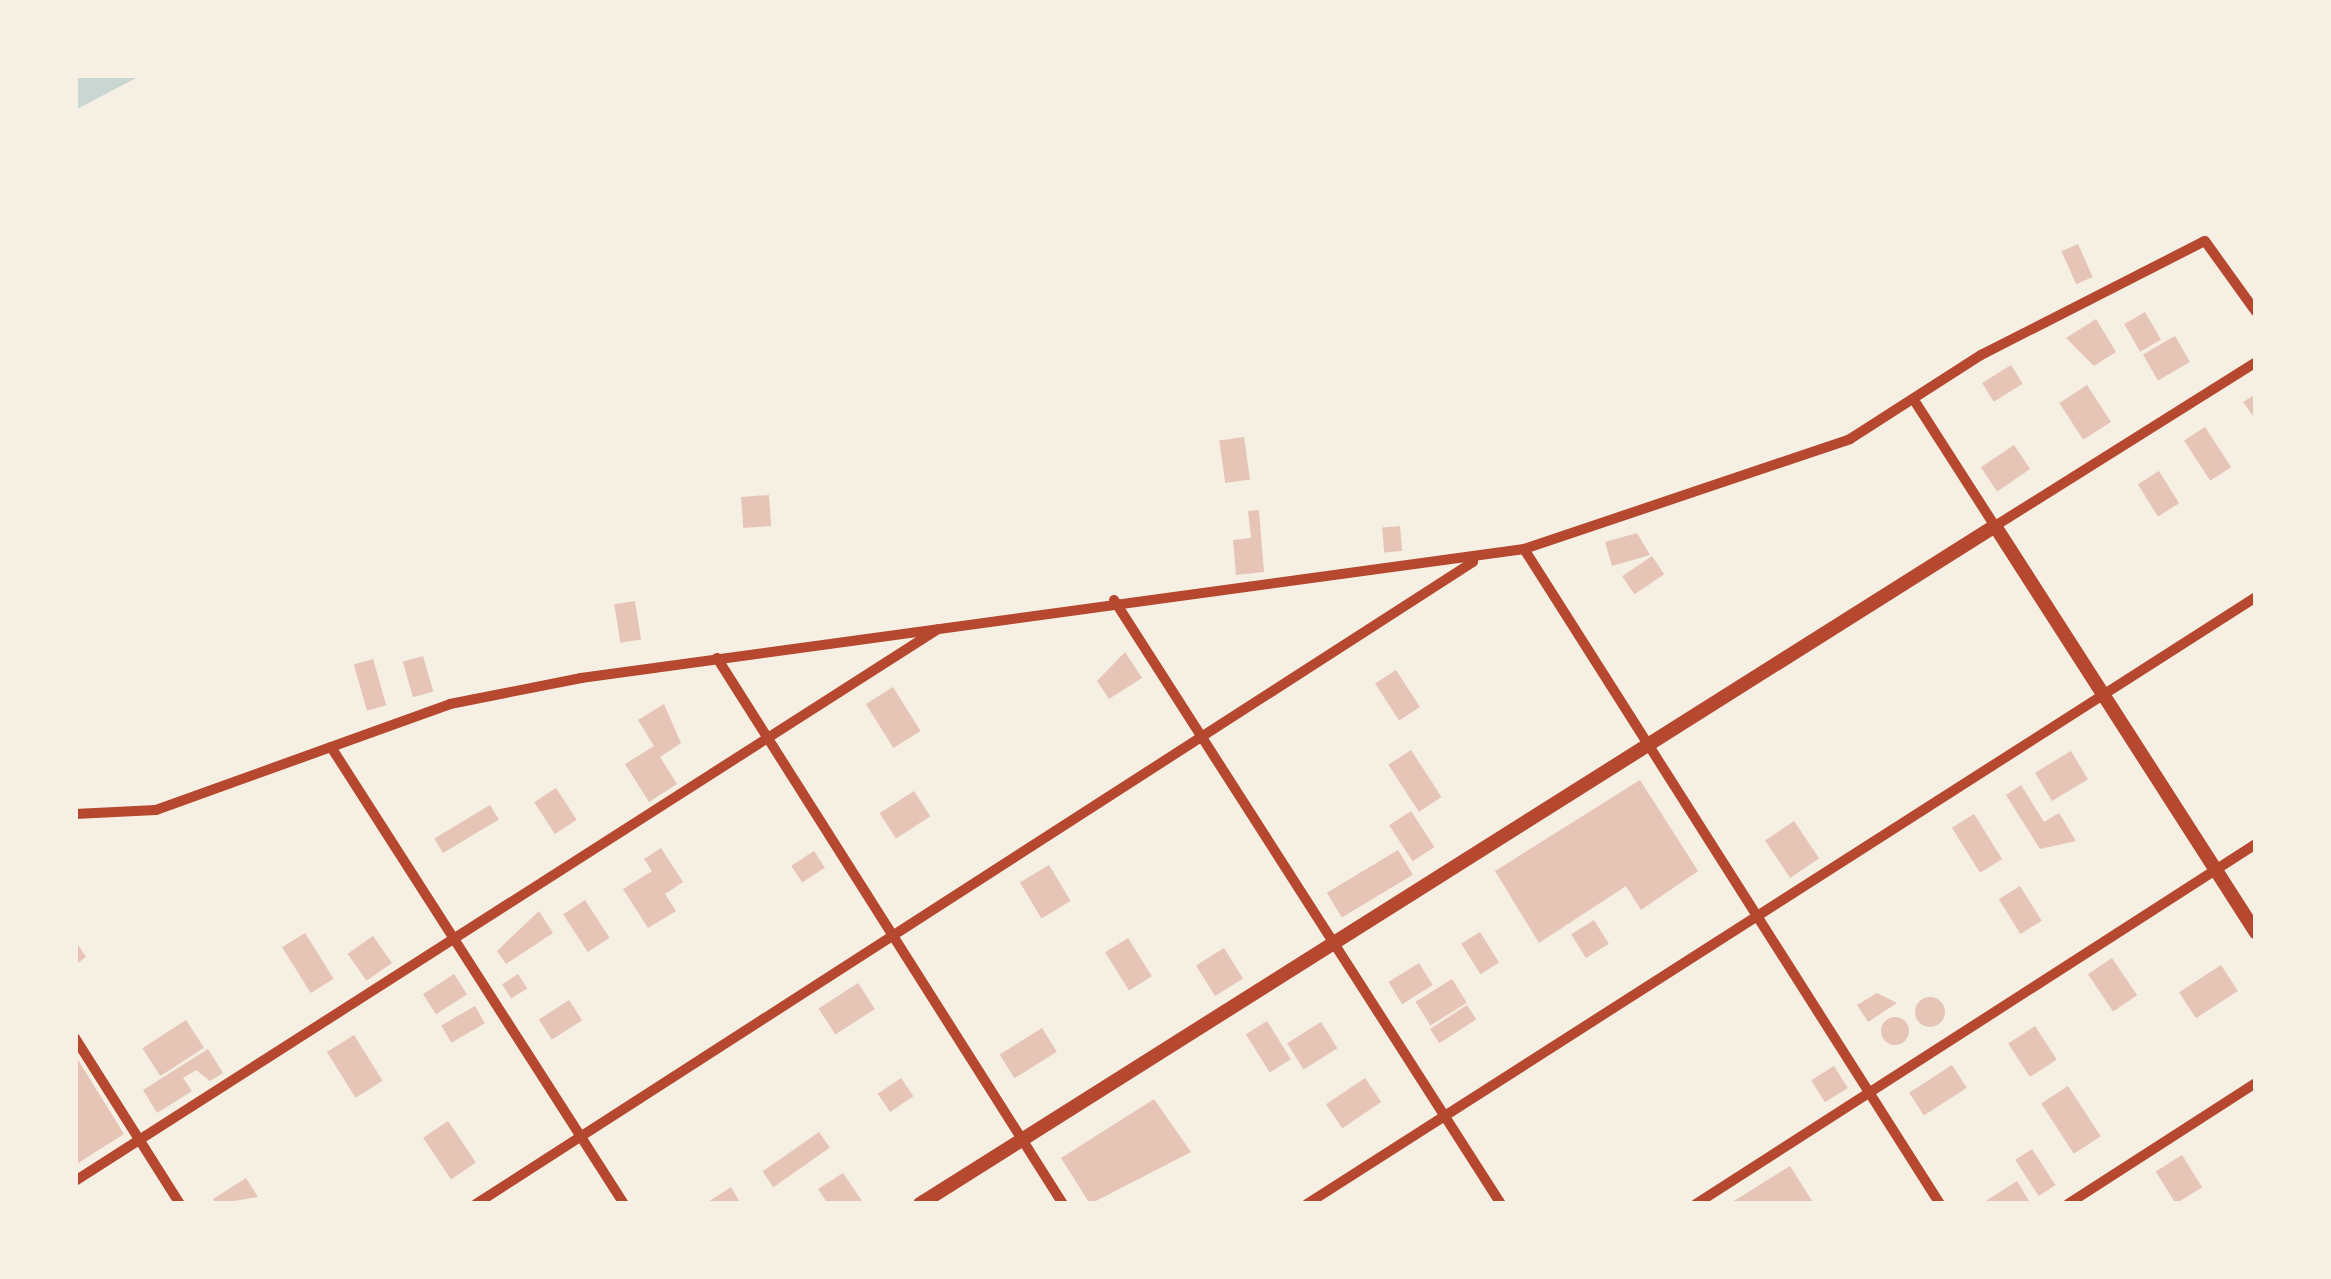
<!DOCTYPE html>
<style>
body{margin:0}
#map{position:relative;width:2331px;height:1279px;overflow:hidden;background:#f6efe4;font-family:"Nunito Sans",sans-serif}
div>[style]{position:absolute}
[style*='--x']{left:calc(var(--x)*1px);top:calc(var(--y)*1px);width:calc(var(--w)*1px);rotate:calc(var(--a)*1deg)}
.water>*{inset:0;background:#c9d6d2}
.building>*{inset:0;background:#e6c5b7;transform-origin:0 0}
.round{border-radius:50%}
.minor>*{height:10px;margin:-5px;padding:0 5px;transform-origin:5px;border-radius:5px;background:#b5482f}
.tertiary>*{height:14px;margin:-7px;padding:0 7px;transform-origin:7px;border-radius:7px;background:#b5482f}
span{translate:-50% -50%;white-space:nowrap;text-align:center;line-height:1.15;-webkit-text-stroke:12px #f6efe4;paint-order:stroke}
.frame{position:absolute;inset:0;border:78px solid #f6efe4;pointer-events:none}
</style>
<div id="map">
<div class="water">
<div style="clip-path:polygon(75px 75px,142px 75px,75px 110px)"></div>
</div>
<div class="building">
<div style="left:2078px;top:244px;width:36px;height:18px;rotate:66deg"></div>
<div style="left:2145px;top:312px;width:32px;height:24px;rotate:60deg"></div>
<div style="clip-path:polygon(2096px 319px,2116px 352px,2094px 366px,2066px 338px)"></div>
<div style="left:2175px;top:336px;width:30px;height:37px;rotate:60deg"></div>
<div style="left:2011px;top:365px;width:22px;height:34px;rotate:58deg"></div>
<div style="left:2087px;top:385px;width:44px;height:33px;rotate:57deg"></div>
<div style="clip-path:polygon(2256px 394px,2256px 420px,2243px 402px)"></div>
<div style="left:2205px;top:427px;width:48px;height:25px;rotate:57deg"></div>
<div style="left:1244px;top:437px;width:43px;height:25px;rotate:82deg"></div>
<div style="left:2014px;top:445px;width:29px;height:40px;rotate:56deg"></div>
<div style="left:2159px;top:471px;width:38px;height:25px;rotate:58deg"></div>
<div style="left:769px;top:495px;width:31px;height:28px;rotate:86deg"></div>
<div style="clip-path:polygon(1259px 510px,1264px 572px,1236px 575px,1233px 540px,1251px 538px,1248px 511px)"></div>
<div style="left:1400px;top:526px;width:25px;height:18px;rotate:85deg"></div>
<div style="clip-path:polygon(1637px 533px,1650px 555px,1612px 566px,1605px 542px)"></div>
<div style="left:1652px;top:556px;width:22px;height:36px;rotate:56deg"></div>
<div style="left:635px;top:601px;width:39px;height:21px;rotate:81deg"></div>
<div style="clip-path:polygon(1125px 652px,1142px 678px,1109px 699px,1097px 681px)"></div>
<div style="left:423px;top:656px;width:37px;height:21px;rotate:74deg"></div>
<div style="left:373px;top:659px;width:48px;height:20px;rotate:74deg"></div>
<div style="left:1396px;top:670px;width:44px;height:25px;rotate:57deg"></div>
<div style="left:893px;top:687px;width:52px;height:32px;rotate:58deg"></div>
<div style="clip-path:polygon(664px 704px,681px 743px,660px 757px,677px 784px,649px 802px,625px 764px,654px 746px,638px 720px)"></div>
<div style="left:1411px;top:750px;width:56px;height:27px;rotate:57deg"></div>
<div style="left:2071px;top:751px;width:33px;height:42px;rotate:59deg"></div>
<div style="clip-path:polygon(1640px 780px,1698px 871px,1641px 910px,1626px 886px,1539px 943px,1495px 871px)"></div>
<div style="clip-path:polygon(2021px 785px,2044px 822px,2059px 813px,2076px 841px,2040px 849px,2006px 795px)"></div>
<div style="left:556px;top:788px;width:38px;height:26px;rotate:57deg"></div>
<div style="left:914px;top:791px;width:30px;height:41px;rotate:57deg"></div>
<div style="left:490px;top:805px;width:17px;height:65px;rotate:59deg"></div>
<div style="left:1411px;top:811px;width:43px;height:26px;rotate:57deg"></div>
<div style="left:1974px;top:814px;width:53px;height:26px;rotate:58deg"></div>
<div style="left:1794px;top:821px;width:45px;height:35px;rotate:56deg"></div>
<div style="clip-path:polygon(661px 848px,683px 882px,665px 894px,676px 911px,648px 928px,623px 889px,652px 871px,644px 859px)"></div>
<div style="left:1398px;top:850px;width:29px;height:83px;rotate:59deg"></div>
<div style="left:814px;top:851px;width:20px;height:27px;rotate:57deg"></div>
<div style="left:1049px;top:865px;width:42px;height:34px;rotate:59deg"></div>
<div style="left:2020px;top:886px;width:41px;height:25px;rotate:58deg"></div>
<div style="left:585px;top:900px;width:45px;height:26px;rotate:57deg"></div>
<div style="clip-path:polygon(539px 911px,553px 933px,506px 964px,497px 951px)"></div>
<div style="left:1594px;top:920px;width:28px;height:27px;rotate:58deg"></div>
<div style="left:1480px;top:932px;width:36px;height:22px;rotate:58deg"></div>
<div style="left:305px;top:933px;width:54px;height:27px;rotate:58deg"></div>
<div style="left:373px;top:936px;width:33px;height:31px;rotate:55deg"></div>
<div style="left:1128px;top:938px;width:45px;height:27px;rotate:58deg"></div>
<div style="clip-path:polygon(75px 940px,86px 957px,75px 965px)"></div>
<div style="left:1224px;top:948px;width:36px;height:33px;rotate:58deg"></div>
<div style="left:2112px;top:958px;width:45px;height:29px;rotate:56deg"></div>
<div style="left:1419px;top:963px;width:26px;height:36px;rotate:58deg"></div>
<div style="left:2221px;top:965px;width:31px;height:50px;rotate:57deg"></div>
<div style="left:454px;top:974px;width:24px;height:37px;rotate:57deg"></div>
<div style="left:518px;top:974px;width:17px;height:19px;rotate:57deg"></div>
<div style="left:1452px;top:979px;width:28px;height:43px;rotate:58deg"></div>
<div style="left:858px;top:983px;width:31px;height:47px;rotate:57deg"></div>
<div style="clip-path:polygon(1877px 993px,1897px 1003px,1868px 1022px,1857px 1005px)"></div>
<div class="round" style="left:1915px;top:997px;width:30px;height:30px"></div>
<div style="left:569px;top:1000px;width:24px;height:36px;rotate:57deg"></div>
<div style="left:1467px;top:1005px;width:17px;height:44px;rotate:57deg"></div>
<div style="left:475px;top:1006px;width:20px;height:39px;rotate:60deg"></div>
<div class="round" style="left:1881px;top:1017px;width:28px;height:28px"></div>
<div style="left:186px;top:1020px;width:33px;height:52px;rotate:57deg"></div>
<div style="left:1267px;top:1021px;width:45px;height:25px;rotate:58deg"></div>
<div style="left:1321px;top:1022px;width:31px;height:40px;rotate:58deg"></div>
<div style="left:2035px;top:1026px;width:40px;height:32px;rotate:57deg"></div>
<div style="left:1042px;top:1028px;width:28px;height:50px;rotate:58deg"></div>
<div style="left:354px;top:1035px;width:54px;height:32px;rotate:58deg"></div>
<div style="clip-path:polygon(208px 1049px,223px 1073px,210px 1081px,196px 1070px,183px 1078px,192px 1091px,157px 1113px,143px 1090px)"></div>
<div style="clip-path:polygon(75px 1055px,124px 1134px,75px 1165px)"></div>
<div style="left:1952px;top:1065px;width:27px;height:51px;rotate:57deg"></div>
<div style="left:1834px;top:1066px;width:26px;height:27px;rotate:58deg"></div>
<div style="left:901px;top:1078px;width:22px;height:28px;rotate:56deg"></div>
<div style="left:1365px;top:1078px;width:29px;height:47px;rotate:56deg"></div>
<div style="left:2068px;top:1086px;width:60px;height:32px;rotate:57deg"></div>
<div style="clip-path:polygon(1154px 1099px,1191px 1152px,1090px 1204px,1061px 1158px)"></div>
<div style="left:448px;top:1121px;width:50px;height:30px;rotate:56deg"></div>
<div style="left:819px;top:1132px;width:19px;height:69px;rotate:55deg"></div>
<div style="left:2032px;top:1149px;width:43px;height:20px;rotate:57deg"></div>
<div style="left:2182px;top:1155px;width:38px;height:31px;rotate:58deg"></div>
<div style="clip-path:polygon(1790px 1166px,1814px 1204px,1729px 1204px)"></div>
<div style="clip-path:polygon(843px 1173px,864px 1204px,828px 1204px,818px 1189px)"></div>
<div style="clip-path:polygon(246px 1178px,258px 1197px,216px 1204px,213px 1199px)"></div>
<div style="clip-path:polygon(2017px 1181px,2031px 1204px,1981px 1204px)"></div>
<div style="clip-path:polygon(731px 1187px,741px 1204px,705px 1204px)"></div>
</div>
<div class="minor">
<div style="--x:1914;--y:400;--w:150;--a:57.3"></div>
<div style="--x:1995;--y:526;--w:308;--a:-32.1"></div>
<div style="--x:1524;--y:549;--w:776;--a:57.58"></div>
<div style="--x:1114;--y:600;--w:717;--a:57.35"></div>
<div style="--x:717;--y:658;--w:646;--a:57.64"></div>
<div style="--x:331;--y:747;--w:543;--a:57.33"></div>
<div style="--x:75;--y:814;--w:81;--a:-2.8"></div>
<div style="--x:156;--y:810;--w:313;--a:-19.8"></div>
<div style="--x:450;--y:704;--w:134;--a:-11.2"></div>
<div style="--x:581;--y:678;--w:952;--a:-7.79"></div>
<div style="--x:1524;--y:549;--w:344;--a:-18.6"></div>
<div style="--x:1850;--y:439;--w:156;--a:-32.7"></div>
<div style="--x:1981;--y:355;--w:251;--a:-27"></div>
<div style="--x:2205;--y:241;--w:87;--a:54.3"></div>
<div style="--x:75;--y:1038;--w:196;--a:57.7"></div>
<div style="--x:75;--y:1181;--w:1024;--a:-32.6"></div>
<div style="--x:476;--y:1204;--w:1186;--a:-32.78"></div>
<div style="--x:1307;--y:1204;--w:1127;--a:-32.6"></div>
<div style="--x:1696;--y:1204;--w:666;--a:-32.74"></div>
<div style="--x:2068;--y:1204;--w:224;--a:-32.8"></div>
</div>
<div class="tertiary">
<div style="--x:920;--y:1204;--w:1271;--a:-32.24"></div>
<div style="--x:1995;--y:526;--w:483;--a:57.3"></div>
</div>
<div class="frame"></div>
</div>
